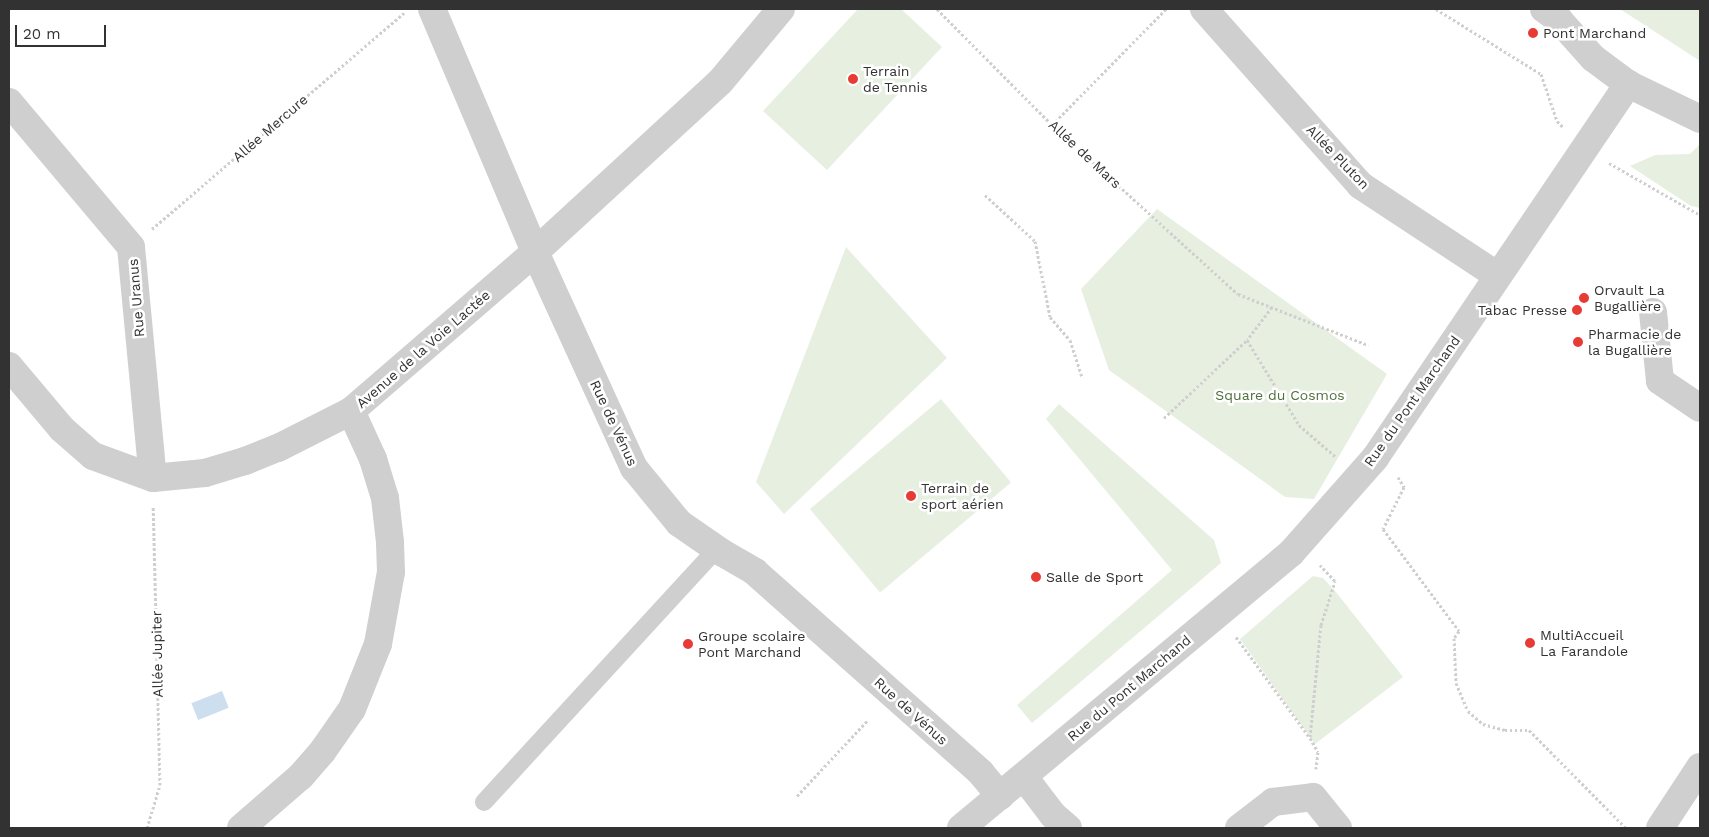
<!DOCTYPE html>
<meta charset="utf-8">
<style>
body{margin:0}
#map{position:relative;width:1709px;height:837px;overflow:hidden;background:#fff;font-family:"Work Sans",sans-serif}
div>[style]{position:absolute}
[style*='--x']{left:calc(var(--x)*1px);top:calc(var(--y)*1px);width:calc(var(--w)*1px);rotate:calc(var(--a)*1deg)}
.green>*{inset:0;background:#e7efe1;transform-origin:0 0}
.water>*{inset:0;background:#cddeee;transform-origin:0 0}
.path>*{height:3px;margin-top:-1.5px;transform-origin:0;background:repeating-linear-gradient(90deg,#cfcfcf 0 2.5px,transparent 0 5px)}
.lane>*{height:18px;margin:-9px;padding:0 9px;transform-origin:9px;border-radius:9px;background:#cfcfcf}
.street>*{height:28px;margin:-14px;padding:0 14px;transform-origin:14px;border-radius:14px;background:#cfcfcf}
.dots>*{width:14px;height:14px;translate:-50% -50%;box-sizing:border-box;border:2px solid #fff;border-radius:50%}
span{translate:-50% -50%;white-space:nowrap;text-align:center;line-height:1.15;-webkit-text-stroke:5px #fff;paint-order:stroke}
.poi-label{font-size:14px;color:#323232}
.left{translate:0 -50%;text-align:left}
.right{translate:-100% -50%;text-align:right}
.street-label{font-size:14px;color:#323232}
.park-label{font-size:14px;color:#506f3e}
.frame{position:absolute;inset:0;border:10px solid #323232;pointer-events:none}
.scale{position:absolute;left:15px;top:25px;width:91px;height:22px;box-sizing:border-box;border:2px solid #323232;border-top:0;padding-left:6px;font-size:15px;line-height:18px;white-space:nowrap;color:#323232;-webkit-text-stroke:4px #fff;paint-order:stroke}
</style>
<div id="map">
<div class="green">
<div style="clip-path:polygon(858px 9px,901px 9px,942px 47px,827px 170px,763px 111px)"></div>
<div style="clip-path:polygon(1620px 9px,1700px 9px,1700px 61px)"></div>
<div style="clip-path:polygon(1700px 144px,1700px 208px,1691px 206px,1630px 166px,1655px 155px,1690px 154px)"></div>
<div style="clip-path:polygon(1157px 209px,1387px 374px,1314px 499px,1285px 497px,1109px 370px,1081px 289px)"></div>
<div style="clip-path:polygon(846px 247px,947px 358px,784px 514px,756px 482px)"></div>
<div style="left:941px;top:399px;width:109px;height:171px;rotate:50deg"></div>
<div style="clip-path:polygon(1059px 404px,1214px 540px,1221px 563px,1032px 723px,1017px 705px,1172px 570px,1046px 419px)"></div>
<div style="clip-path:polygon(1313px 576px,1323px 578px,1336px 592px,1403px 677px,1315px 744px,1240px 639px)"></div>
</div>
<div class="water">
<div style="left:222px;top:691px;width:18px;height:33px;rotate:68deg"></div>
</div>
<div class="path">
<div style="--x:937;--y:9;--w:163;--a:45.2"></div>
<div style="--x:1052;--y:125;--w:251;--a:42.3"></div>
<div style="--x:1238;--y:294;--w:140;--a:21.4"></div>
<div style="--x:1436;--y:9;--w:123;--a:31.8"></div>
<div style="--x:1541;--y:74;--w:50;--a:71.2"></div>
<div style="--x:1557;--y:121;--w:8;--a:45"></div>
<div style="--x:1052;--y:125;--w:163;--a:-45.5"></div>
<div style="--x:1609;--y:163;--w:105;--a:29.7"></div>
<div style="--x:985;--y:195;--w:68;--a:42.6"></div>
<div style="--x:1035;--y:241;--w:77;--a:78.8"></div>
<div style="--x:1050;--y:317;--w:30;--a:49"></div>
<div style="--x:1070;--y:340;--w:38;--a:72"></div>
<div style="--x:152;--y:229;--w:332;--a:-40.6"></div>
<div style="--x:1272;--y:307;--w:41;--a:127.1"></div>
<div style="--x:1247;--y:340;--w:100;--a:58.5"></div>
<div style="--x:1299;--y:425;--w:49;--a:40.9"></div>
<div style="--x:1164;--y:418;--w:114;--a:-43.2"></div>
<div style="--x:1398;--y:477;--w:12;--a:59"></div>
<div style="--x:1404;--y:487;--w:47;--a:116.6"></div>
<div style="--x:1383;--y:529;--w:127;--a:53.3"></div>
<div style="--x:1459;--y:631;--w:9;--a:126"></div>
<div style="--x:1454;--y:638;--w:45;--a:87.5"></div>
<div style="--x:1456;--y:683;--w:30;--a:67"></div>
<div style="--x:1468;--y:711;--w:20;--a:41"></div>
<div style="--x:1483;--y:724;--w:23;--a:15"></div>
<div style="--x:1505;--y:730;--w:24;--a:0"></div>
<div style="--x:1529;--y:730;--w:138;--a:45.3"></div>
<div style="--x:1236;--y:637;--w:125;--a:53.8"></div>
<div style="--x:1310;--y:738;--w:16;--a:60"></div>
<div style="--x:1318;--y:752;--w:17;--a:97"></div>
<div style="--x:1310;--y:737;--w:113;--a:-84.4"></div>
<div style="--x:1321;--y:625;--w:46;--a:-72.3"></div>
<div style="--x:1335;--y:581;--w:22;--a:-133"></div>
<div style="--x:797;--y:796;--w:103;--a:-47"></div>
<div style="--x:147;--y:828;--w:45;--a:-73.2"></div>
<div style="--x:160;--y:785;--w:279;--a:-91.4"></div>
</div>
<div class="lane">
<div style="--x:484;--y:802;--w:344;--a:-47.4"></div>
</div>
<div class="street">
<div style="--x:432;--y:9;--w:264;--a:67"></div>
<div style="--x:535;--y:252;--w:238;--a:65.4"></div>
<div style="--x:634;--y:468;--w:71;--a:50.7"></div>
<div style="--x:679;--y:523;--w:51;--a:34.6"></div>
<div style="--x:721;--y:552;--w:39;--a:30"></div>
<div style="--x:755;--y:572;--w:302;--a:41.6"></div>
<div style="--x:981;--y:773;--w:30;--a:50"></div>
<div style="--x:1204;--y:9;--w:235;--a:48.4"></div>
<div style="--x:1360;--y:185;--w:165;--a:33.4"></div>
<div style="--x:1544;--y:9;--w:19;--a:36"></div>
<div style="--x:1559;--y:20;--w:51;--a:48.2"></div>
<div style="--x:1593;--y:58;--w:44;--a:36.6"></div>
<div style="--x:1628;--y:84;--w:80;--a:25.9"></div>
<div style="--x:9;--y:102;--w:189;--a:49.9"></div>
<div style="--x:131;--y:247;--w:232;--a:84.6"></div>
<div style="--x:1653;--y:312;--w:69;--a:84.2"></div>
<div style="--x:1660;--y:381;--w:48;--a:34"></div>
<div style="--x:9;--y:366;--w:82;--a:49.9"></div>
<div style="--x:62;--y:429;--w:41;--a:41.1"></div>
<div style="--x:93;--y:456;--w:64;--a:20.1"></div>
<div style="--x:153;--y:478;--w:52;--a:-5.5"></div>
<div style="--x:205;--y:473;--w:42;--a:-16.7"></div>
<div style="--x:245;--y:461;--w:35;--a:-22"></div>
<div style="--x:278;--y:448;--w:82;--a:-26.9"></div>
<div style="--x:351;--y:411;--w:243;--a:-40.8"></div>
<div style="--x:535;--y:252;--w:251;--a:-42.6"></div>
<div style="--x:720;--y:82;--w:95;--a:-50.1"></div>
<div style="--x:1024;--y:777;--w:48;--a:52.7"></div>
<div style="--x:1053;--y:815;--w:20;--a:41"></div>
<div style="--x:241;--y:828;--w:79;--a:-40.9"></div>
<div style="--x:301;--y:776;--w:32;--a:-49"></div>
<div style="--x:322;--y:752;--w:52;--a:-55.1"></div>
<div style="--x:352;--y:709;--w:70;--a:-68.2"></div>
<div style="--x:378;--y:644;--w:73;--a:-79.8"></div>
<div style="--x:391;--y:572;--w:30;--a:-92"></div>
<div style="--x:390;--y:542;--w:44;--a:-96.5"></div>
<div style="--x:385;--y:498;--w:41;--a:-107.1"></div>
<div style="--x:373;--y:459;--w:53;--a:-114.6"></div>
<div style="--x:961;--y:828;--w:430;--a:-39.8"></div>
<div style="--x:1291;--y:553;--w:127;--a:-48.5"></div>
<div style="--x:1375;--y:458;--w:452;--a:-55.9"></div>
<div style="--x:1239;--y:828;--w:43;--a:-37.4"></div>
<div style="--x:1273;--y:802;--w:40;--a:-7.1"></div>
<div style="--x:1313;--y:797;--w:40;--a:51"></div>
<div style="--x:1660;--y:828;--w:73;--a:-56.7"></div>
</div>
<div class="dots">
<div style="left:1533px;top:33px;background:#e73c36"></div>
<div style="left:853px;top:79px;background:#e73c36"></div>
<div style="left:1584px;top:298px;background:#e73c36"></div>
<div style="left:1577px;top:310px;background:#e73c36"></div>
<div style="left:1578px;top:342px;background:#e73c36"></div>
<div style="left:911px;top:496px;background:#e73c36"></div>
<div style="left:1036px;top:577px;background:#e73c36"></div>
<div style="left:1530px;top:643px;background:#e73c36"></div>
<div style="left:688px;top:644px;background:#e73c36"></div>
</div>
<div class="poi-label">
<span class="left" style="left:1543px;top:33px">Pont Marchand</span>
<span class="left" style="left:863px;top:79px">Terrain<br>de Tennis</span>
<span class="left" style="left:1594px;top:298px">Orvault La<br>Bugallière</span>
<span class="right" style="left:1567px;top:310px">Tabac Presse</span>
<span class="left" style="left:1588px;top:342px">Pharmacie de<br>la Bugallière</span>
<span class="left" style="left:921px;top:496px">Terrain de<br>sport aérien</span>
<span class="left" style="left:1046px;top:577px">Salle de Sport</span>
<span class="left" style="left:1540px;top:643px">MultiAccueil<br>La Farandole</span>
<span class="left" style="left:698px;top:644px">Groupe scolaire<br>Pont Marchand</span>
</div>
<div class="street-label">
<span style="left:270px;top:128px;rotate:-41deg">Allée Mercure</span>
<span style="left:1085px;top:154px;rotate:43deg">Allée de Mars</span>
<span style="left:1338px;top:157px;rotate:46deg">Allée Pluton</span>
<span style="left:136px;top:298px;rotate:-95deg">Rue Uranus</span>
<span style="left:423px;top:349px;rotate:-41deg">Avenue de la Voie Lactée</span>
<span style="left:1412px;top:401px;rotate:-55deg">Rue du Pont Marchand</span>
<span style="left:614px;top:423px;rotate:65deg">Rue de Vénus</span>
<span style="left:157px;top:654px;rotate:-91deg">Allée Jupiter</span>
<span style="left:1129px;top:688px;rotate:-40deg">Rue du Pont Marchand</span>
<span style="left:911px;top:711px;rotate:42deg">Rue de Vénus</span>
</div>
<div class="park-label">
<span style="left:1280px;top:395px">Square du Cosmos</span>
</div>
<div class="frame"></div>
<div class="scale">20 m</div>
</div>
